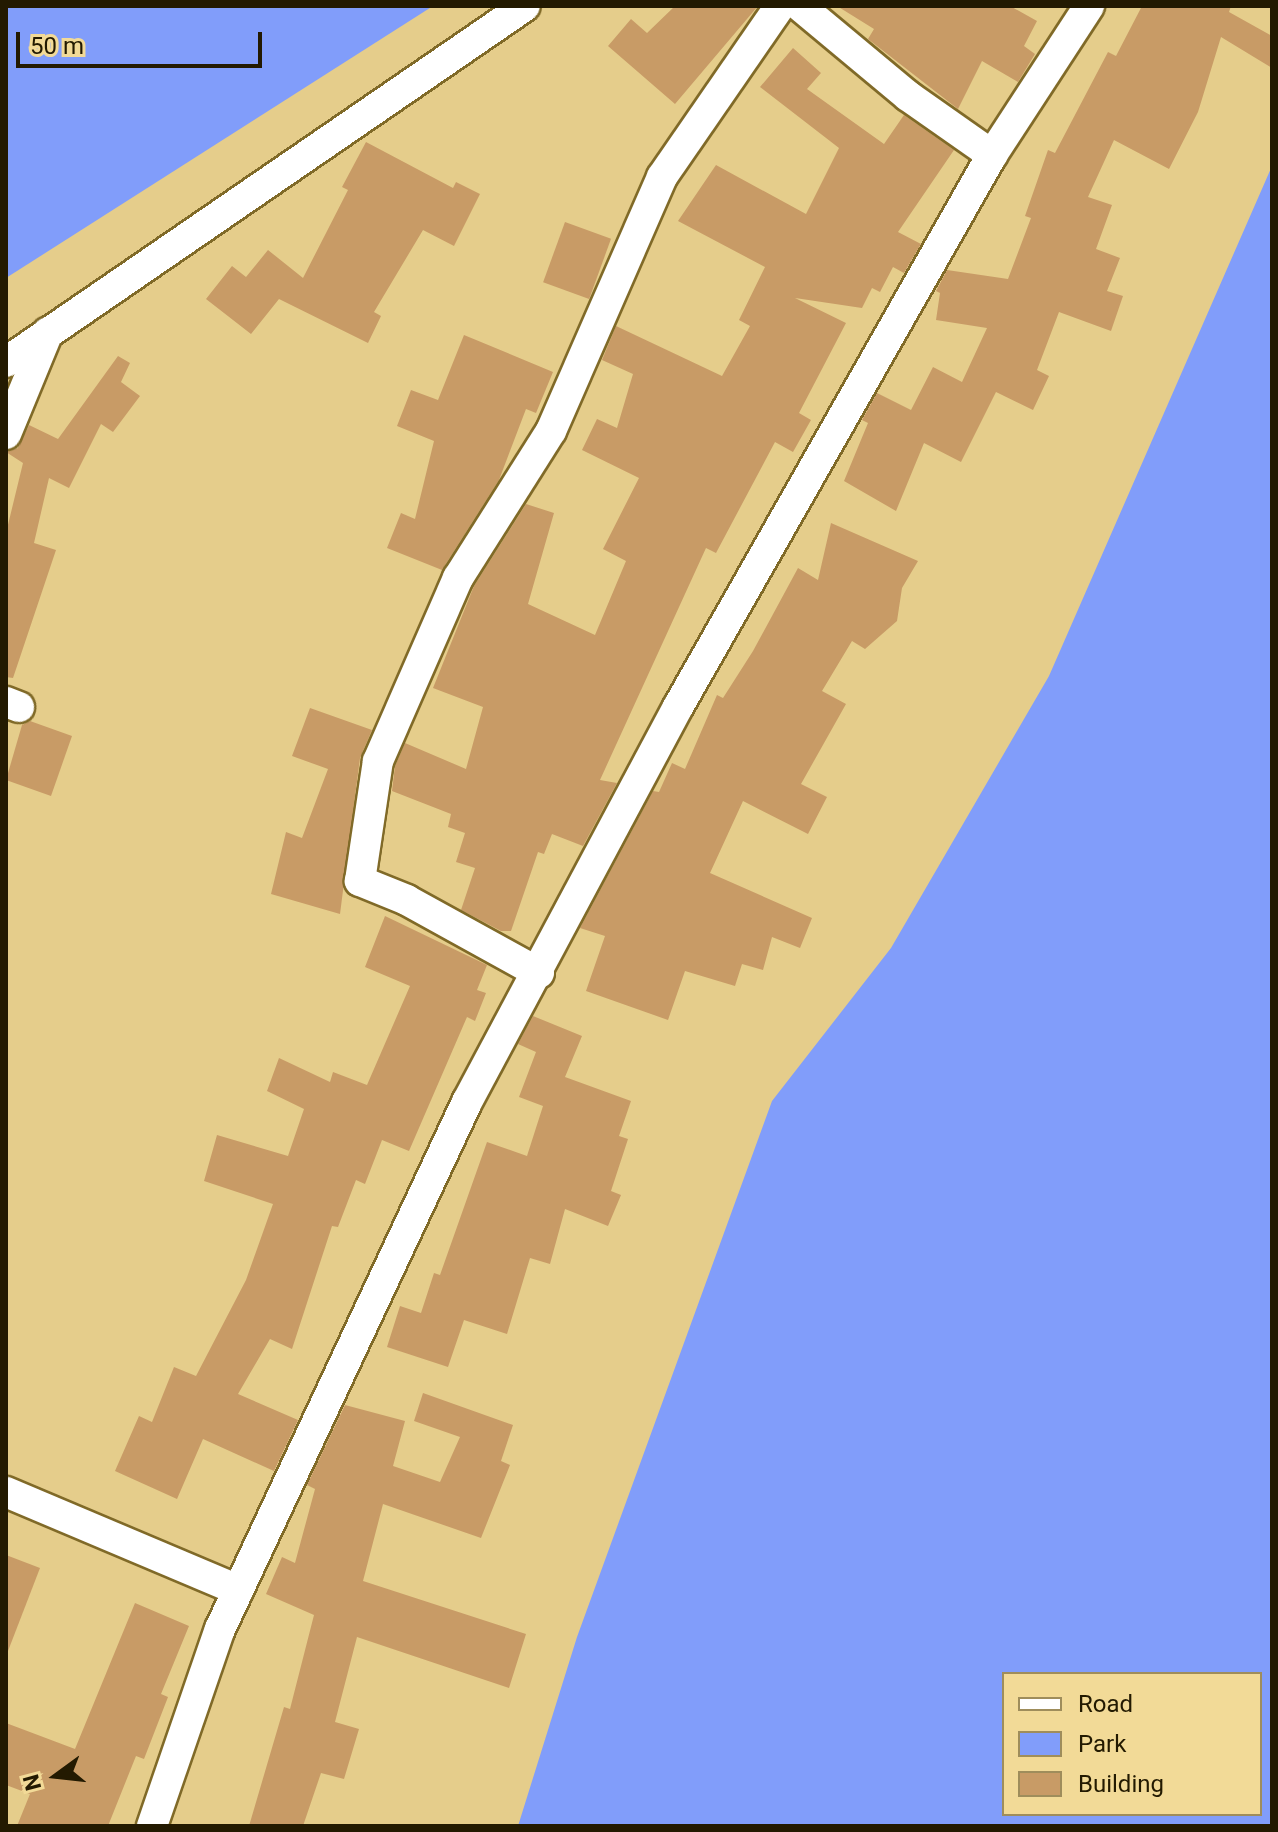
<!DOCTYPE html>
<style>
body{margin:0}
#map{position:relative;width:1278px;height:1832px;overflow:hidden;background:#e5cd8b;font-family:Roboto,sans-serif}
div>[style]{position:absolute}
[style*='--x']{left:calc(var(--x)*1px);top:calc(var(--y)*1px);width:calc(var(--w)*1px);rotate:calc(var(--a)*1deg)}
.green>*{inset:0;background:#819dfa}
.building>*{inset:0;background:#c89b66;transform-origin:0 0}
.roads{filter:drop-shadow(2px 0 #806a28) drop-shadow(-2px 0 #806a28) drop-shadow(0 2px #806a28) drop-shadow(0 -2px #806a28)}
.minor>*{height:30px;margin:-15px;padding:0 15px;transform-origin:15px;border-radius:15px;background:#fff}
span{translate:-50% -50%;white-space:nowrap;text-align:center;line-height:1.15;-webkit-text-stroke:7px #f2da97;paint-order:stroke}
.frame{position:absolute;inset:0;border:8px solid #231a01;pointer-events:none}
.legend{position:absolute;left:1002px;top:1672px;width:260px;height:144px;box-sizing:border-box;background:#f2da97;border:2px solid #9f8d5b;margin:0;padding:10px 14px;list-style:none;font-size:24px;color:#231a01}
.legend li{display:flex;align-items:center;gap:16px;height:40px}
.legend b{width:40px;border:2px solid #9f8d5b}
.north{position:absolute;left:16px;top:1736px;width:80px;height:80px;-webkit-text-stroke:6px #f2da97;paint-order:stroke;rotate:255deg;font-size:22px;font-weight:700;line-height:32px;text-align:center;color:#231a01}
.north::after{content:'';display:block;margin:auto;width:28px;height:36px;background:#231a01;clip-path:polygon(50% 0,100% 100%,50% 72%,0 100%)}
.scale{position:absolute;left:16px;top:32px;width:246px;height:36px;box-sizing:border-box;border:4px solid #231a01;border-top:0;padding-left:10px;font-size:24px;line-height:28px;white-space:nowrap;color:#231a01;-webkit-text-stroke:6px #f2da97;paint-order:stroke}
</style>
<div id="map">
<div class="green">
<div style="clip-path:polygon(6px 6px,433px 6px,6px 278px)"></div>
<div style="clip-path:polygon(evenodd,1272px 166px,1272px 1826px,518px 1826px,577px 1637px,772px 1101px,891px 948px,1049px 676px,1272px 166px,1004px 1674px,1260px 1674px,1260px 1814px,1004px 1814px,1004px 1674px)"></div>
</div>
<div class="building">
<div style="clip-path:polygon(675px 6px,758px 6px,675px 104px,608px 46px,631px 19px,647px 33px)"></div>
<div style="clip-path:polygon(837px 6px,1010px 6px,1037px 21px,1024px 46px,1035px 54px,1018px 82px,982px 61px,958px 109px,868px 39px,874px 29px)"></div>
<div style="clip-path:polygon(1142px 6px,1231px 6px,1229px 12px,1272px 36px,1272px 68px,1221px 37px,1198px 112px,1169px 169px,1114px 140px,1088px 197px,1112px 205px,1096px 249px,1120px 258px,1107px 291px,1123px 296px,1111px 331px,1059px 312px,1037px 370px,1049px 376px,1033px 410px,996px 392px,961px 462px,924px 443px,896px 511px,844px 481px,868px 423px,862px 420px,877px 393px,911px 410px,933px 367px,962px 382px,987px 328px,936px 320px,940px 293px,936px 291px,947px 270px,1008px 279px,1031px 218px,1025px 216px,1048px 150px,1055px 153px,1108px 52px,1116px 56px)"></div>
<div style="clip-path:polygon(793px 48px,821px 73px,807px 89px,884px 144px,904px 115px,954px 150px,898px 232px,921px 244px,904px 273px,893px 267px,880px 292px,872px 288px,862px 308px,795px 298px,846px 323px,799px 413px,811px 420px,793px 452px,775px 442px,716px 553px,706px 548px,600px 780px,617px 783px,583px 846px,552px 834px,544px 854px,538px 852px,511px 931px,501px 931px,461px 910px,475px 868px,456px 862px,465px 833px,448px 827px,451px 814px,392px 791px,395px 766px,405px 743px,466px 769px,483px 707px,433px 688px,474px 586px,526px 504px,554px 513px,528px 604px,595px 635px,626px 561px,603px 549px,639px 478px,582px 450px,597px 419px,617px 428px,633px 374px,602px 360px,616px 326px,722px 376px,750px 326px,739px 320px,765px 267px,678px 221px,716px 165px,806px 214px,839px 148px,760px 87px)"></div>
<div style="clip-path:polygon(366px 142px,453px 188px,456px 182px,480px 194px,454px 246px,423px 230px,374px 312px,381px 316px,368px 343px,279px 299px,251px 334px,206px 299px,232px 266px,246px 277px,268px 250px,303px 278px,348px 190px,342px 187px)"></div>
<div style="left:565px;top:222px;width:49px;height:64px;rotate:20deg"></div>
<div style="clip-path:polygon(464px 335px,553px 372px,536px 413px,526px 409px,499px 480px,442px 570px,387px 548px,401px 513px,415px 519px,434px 441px,397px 426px,411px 390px,438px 400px)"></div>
<div style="clip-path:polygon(118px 356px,130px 363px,121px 382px,140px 396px,113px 432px,101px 424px,69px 488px,49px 478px,34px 543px,56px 550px,13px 678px,6px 677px,6px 533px,23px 463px,6px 452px,18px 448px,29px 425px,58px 439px)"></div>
<div style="clip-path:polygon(831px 523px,918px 561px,902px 588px,897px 621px,865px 649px,852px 641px,822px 691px,846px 704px,801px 784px,827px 797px,808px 834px,743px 801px,710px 873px,812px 918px,800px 948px,772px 937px,763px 970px,742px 964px,735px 986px,685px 971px,668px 1020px,586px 991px,605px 936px,580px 928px,653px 791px,659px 792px,672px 763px,685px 769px,717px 695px,723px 698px,753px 651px,798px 568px,818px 580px)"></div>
<div style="clip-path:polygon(310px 708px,372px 730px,360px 758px,340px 914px,271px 894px,286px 832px,302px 838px,328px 769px,292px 756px)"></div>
<div style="clip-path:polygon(30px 721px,72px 736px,51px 796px,6px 780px,22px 725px)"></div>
<div style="clip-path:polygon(385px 916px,487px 965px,477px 990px,486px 993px,475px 1021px,467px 1017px,409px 1151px,382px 1140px,365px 1184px,356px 1180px,338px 1227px,332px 1226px,292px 1349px,270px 1339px,238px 1394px,298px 1420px,274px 1471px,203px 1439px,177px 1499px,115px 1471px,139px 1416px,152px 1422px,174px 1367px,196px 1376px,246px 1280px,273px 1204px,204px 1181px,217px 1135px,288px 1156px,304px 1109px,267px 1091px,279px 1058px,330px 1082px,333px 1072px,367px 1085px,410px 986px,365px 967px)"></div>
<div style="clip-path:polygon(533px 1016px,582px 1036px,565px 1077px,631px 1101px,619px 1136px,628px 1139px,611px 1191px,621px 1195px,608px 1226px,565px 1209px,550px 1264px,530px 1258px,507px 1334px,464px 1320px,448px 1367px,387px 1347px,400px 1306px,421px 1313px,434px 1273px,440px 1275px,487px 1142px,527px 1156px,543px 1106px,519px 1097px,536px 1052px,518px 1044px)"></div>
<div style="clip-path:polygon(423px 1393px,513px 1425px,501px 1461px,510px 1465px,481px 1538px,383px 1504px,363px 1581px,526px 1634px,509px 1688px,357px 1637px,335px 1722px,359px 1729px,344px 1779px,321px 1773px,303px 1826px,249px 1826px,284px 1707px,290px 1709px,314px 1615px,266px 1594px,282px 1557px,295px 1563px,315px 1489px,307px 1485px,345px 1405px,405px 1421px,393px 1466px,440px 1482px,460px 1437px,414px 1421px)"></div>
<div style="clip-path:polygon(6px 1555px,40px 1568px,8px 1651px,6px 1650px)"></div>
<div style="clip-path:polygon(135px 1603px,189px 1626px,161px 1694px,168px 1697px,144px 1759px,136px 1756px,108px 1826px,17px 1826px,30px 1794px,6px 1785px,6px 1723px,75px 1749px)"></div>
</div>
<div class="roads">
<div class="minor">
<div style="--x:800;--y:6;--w:141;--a:39.8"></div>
<div style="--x:908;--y:96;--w:103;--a:35.1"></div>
<div style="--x:6;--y:362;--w:629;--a:-34.45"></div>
<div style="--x:6;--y:434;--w:110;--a:-67.6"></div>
<div style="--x:6;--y:702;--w:14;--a:21"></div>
<div style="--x:539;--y:973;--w:151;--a:-151.1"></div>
<div style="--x:407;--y:900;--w:51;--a:-158"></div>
<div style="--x:360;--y:881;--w:121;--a:-81.5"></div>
<div style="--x:378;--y:761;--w:200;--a:-66.4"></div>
<div style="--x:458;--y:578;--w:174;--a:-57.7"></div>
<div style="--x:551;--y:431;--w:277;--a:-66.4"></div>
<div style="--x:662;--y:177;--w:208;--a:-55.4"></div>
<div style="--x:6;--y:1492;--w:252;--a:22.9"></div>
<div style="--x:152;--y:1826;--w:208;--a:-71"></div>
<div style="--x:220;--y:1629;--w:582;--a:-64.89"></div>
<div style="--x:467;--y:1102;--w:448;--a:-61.9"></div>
<div style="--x:678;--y:707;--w:635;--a:-60.37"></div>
<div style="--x:992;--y:155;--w:178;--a:-56.9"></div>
</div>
</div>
<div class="frame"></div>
<ul class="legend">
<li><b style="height:10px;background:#fff"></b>Road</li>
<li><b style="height:22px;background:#819dfa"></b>Park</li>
<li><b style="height:22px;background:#c89b66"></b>Building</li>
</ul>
<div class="north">N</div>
<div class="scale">50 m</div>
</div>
